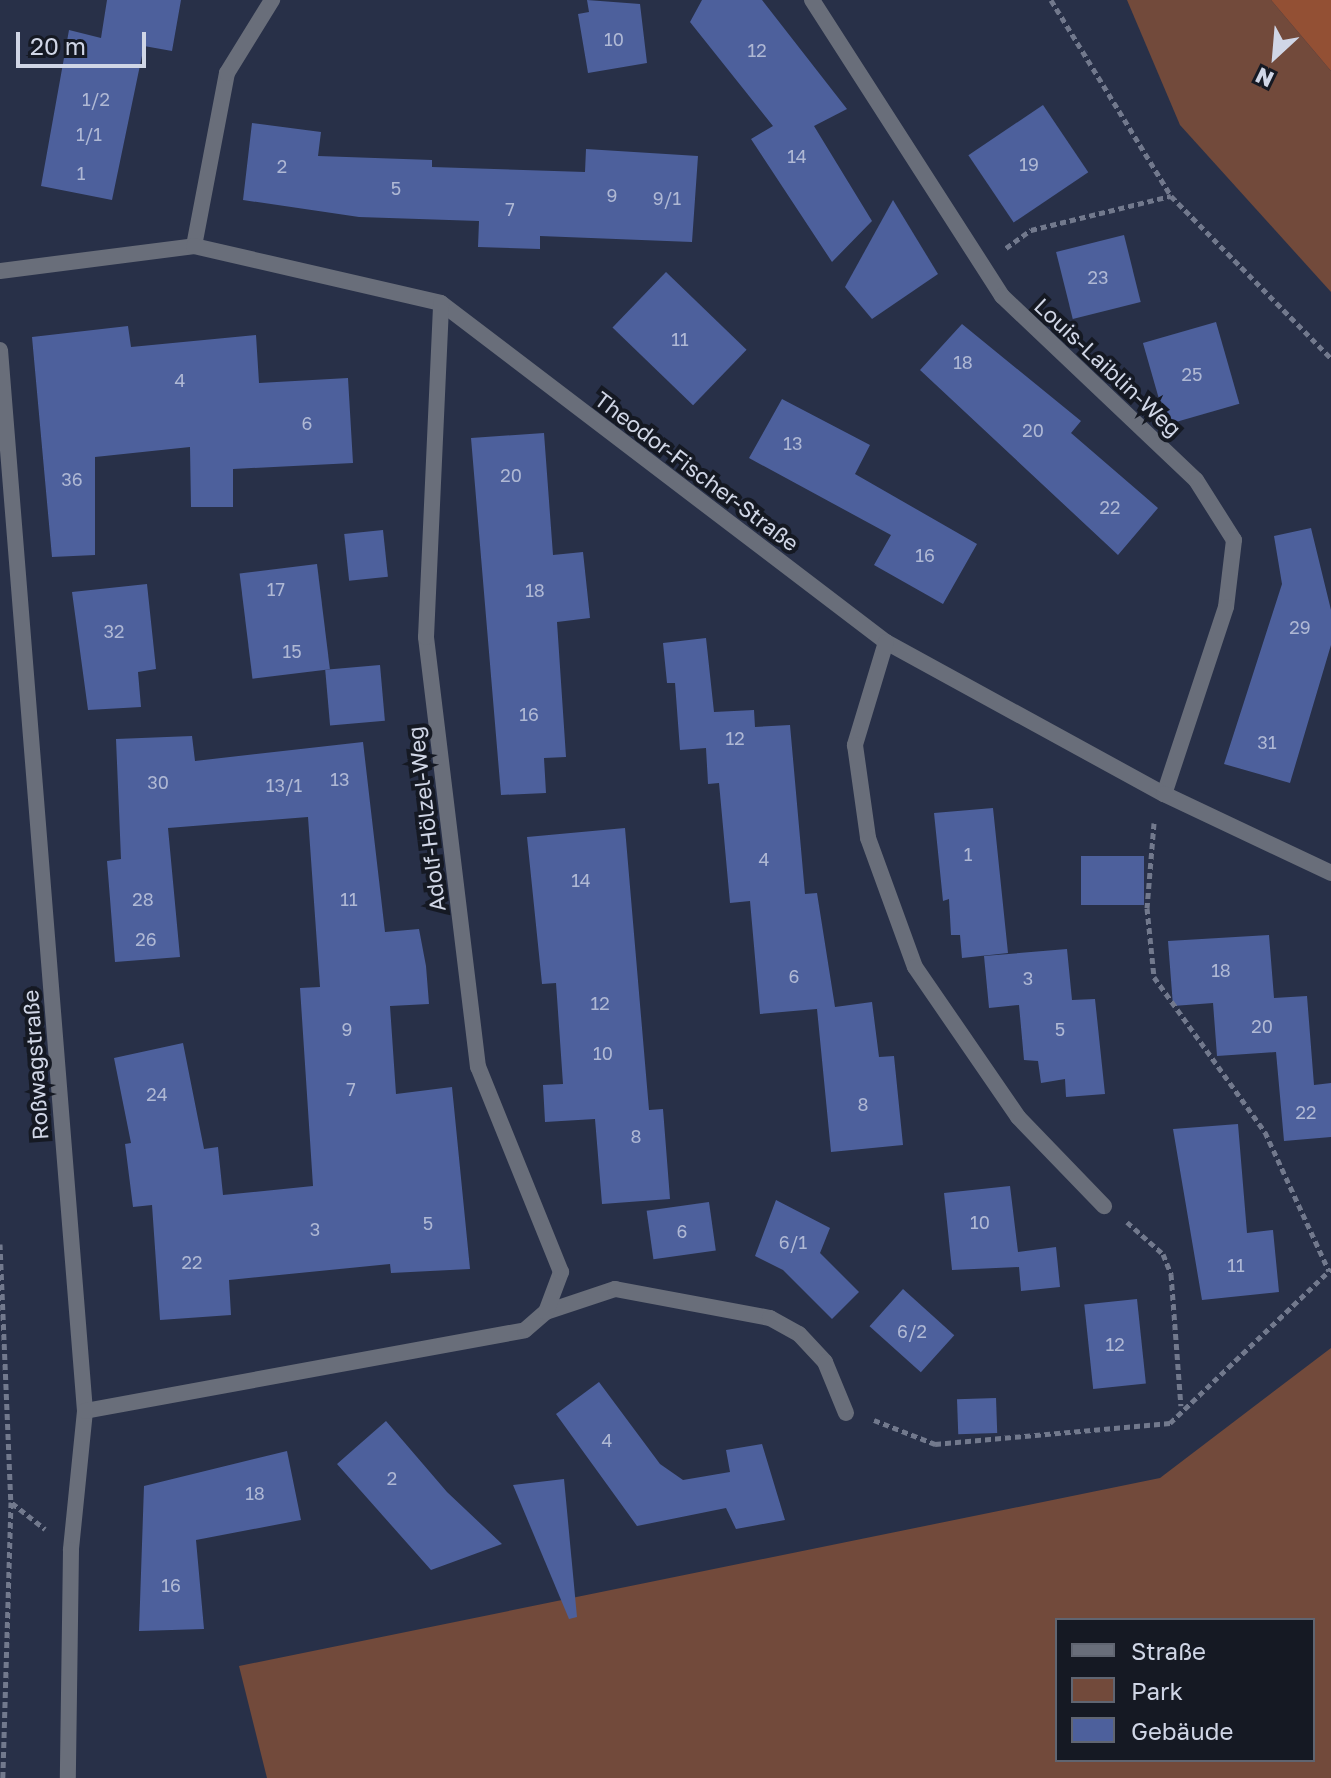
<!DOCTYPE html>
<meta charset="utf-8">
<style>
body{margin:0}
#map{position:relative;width:1331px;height:1778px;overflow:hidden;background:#283048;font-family:"Golos Text",sans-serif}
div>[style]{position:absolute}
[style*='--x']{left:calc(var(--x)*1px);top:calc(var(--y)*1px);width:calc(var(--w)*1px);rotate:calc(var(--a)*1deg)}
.green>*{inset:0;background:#724a3b}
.forest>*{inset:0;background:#935034}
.building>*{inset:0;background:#4d609c;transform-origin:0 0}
.path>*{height:5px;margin-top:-2.5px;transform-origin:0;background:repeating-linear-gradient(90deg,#72798d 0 6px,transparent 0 10px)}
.minor>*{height:16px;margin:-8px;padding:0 8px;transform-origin:8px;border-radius:8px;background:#696e7a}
span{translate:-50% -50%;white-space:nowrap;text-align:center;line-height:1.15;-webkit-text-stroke:8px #151923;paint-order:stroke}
.number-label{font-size:18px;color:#afb8d4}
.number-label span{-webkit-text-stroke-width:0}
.street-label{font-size:22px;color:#d0d6e6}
.legend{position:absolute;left:1055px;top:1618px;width:260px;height:144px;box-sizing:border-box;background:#151923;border:2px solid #606571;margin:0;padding:10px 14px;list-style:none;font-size:24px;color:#d0d6e6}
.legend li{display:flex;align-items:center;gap:16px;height:40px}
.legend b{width:40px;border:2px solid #606571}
.north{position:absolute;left:1235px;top:16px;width:80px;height:80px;-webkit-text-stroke:6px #151923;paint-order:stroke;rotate:206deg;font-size:22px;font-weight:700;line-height:32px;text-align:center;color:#d0d6e6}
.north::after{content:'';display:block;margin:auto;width:28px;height:36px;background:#d0d6e6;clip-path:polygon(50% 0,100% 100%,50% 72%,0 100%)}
.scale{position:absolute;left:16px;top:32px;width:130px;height:36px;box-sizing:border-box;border:4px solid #d0d6e6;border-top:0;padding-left:10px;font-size:24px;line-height:28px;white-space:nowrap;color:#d0d6e6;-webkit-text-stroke:6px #151923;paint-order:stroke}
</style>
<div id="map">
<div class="green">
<div style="clip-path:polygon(1127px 0,1271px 0,1331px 71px,1331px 292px,1180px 125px)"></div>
<div style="clip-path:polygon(evenodd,1331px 1348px,1331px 1778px,267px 1778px,239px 1666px,1160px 1478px,1331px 1348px,1057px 1620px,1313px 1620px,1313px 1760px,1057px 1760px,1057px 1620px)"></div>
</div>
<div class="forest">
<div style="clip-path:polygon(1271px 0,1331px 0,1331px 71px)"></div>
</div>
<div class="building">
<div style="clip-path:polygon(107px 0,181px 0,172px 51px,144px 46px,112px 200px,41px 186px,69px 30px,101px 38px)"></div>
<div style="clip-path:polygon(587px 0,640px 4px,647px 63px,588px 73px,578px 14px,589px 12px)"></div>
<div style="clip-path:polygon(702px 0,762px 0,847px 109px,814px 126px,872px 221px,832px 262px,751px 139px,773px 126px,690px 22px)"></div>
<div style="left:1043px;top:105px;width:81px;height:90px;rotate:56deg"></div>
<div style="clip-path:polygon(252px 123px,321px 132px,318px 156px,432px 160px,432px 167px,585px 172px,586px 149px,698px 156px,692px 242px,540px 236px,540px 249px,478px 247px,479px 221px,359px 217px,243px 200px)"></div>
<div style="clip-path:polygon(893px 200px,938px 274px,872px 319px,845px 287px)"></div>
<div style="left:1124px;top:235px;width:69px;height:70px;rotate:76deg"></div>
<div style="left:666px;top:272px;width:112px;height:77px;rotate:44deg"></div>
<div style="left:1216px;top:322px;width:85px;height:76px;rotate:74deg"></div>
<div style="clip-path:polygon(962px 324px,1081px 421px,1071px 433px,1158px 508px,1118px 555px,920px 370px)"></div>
<div style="clip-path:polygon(128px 326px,131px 347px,256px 335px,259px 383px,348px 378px,353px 463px,233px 469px,233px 507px,191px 507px,190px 447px,95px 457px,95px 555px,52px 557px,32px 337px)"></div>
<div style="clip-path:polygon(782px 399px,870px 445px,855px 474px,977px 544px,943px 604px,874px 565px,891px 535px,749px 458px)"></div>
<div style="clip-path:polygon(544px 433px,553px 555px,583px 552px,590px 618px,557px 622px,566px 757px,544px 758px,546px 793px,501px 795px,471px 438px)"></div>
<div style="clip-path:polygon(1311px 528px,1331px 610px,1331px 645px,1290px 783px,1224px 764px,1282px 584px,1274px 536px)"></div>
<div style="left:383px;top:530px;width:47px;height:39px;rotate:84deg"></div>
<div style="left:317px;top:564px;width:106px;height:78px;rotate:83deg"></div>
<div style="clip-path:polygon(147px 584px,156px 669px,138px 672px,141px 707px,88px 710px,72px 592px)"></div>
<div style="clip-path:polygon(706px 638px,714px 712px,754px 710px,755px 727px,790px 725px,805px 894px,817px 893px,835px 1007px,872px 1002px,879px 1057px,894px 1056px,903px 1145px,831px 1152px,817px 1009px,828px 1008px,760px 1014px,750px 901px,730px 903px,719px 783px,708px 784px,706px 748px,680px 750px,675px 683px,667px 683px,663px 643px)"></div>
<div style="left:380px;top:665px;width:56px;height:55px;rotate:85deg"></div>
<div style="clip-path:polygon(192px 736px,195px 761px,363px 742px,385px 932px,419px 929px,426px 966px,429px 1004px,390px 1006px,396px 1094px,452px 1087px,470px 1269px,391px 1273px,390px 1264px,229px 1280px,231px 1315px,160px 1320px,152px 1205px,133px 1207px,125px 1144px,131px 1143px,114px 1058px,183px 1043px,204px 1149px,218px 1147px,223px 1195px,313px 1186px,300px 988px,320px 987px,308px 817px,168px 828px,180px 957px,115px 962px,107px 861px,121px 859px,116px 739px)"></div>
<div style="clip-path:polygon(993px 808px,1008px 953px,962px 958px,960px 935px,951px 935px,949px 899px,943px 901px,934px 813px)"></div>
<div style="clip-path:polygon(625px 828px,649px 1110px,663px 1109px,670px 1199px,602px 1204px,595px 1119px,545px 1122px,543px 1085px,563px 1084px,556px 983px,542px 984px,527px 837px)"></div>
<div style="left:1081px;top:856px;width:63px;height:49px"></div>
<div style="clip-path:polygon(1269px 935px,1274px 998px,1307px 996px,1314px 1085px,1331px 1083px,1331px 1137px,1284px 1141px,1276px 1052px,1217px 1056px,1213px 1003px,1173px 1006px,1168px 941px)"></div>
<div style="clip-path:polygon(1067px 949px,1072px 1000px,1095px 999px,1105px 1094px,1066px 1097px,1065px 1079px,1041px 1083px,1038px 1061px,1024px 1060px,1019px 1005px,989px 1008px,984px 956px)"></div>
<div style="clip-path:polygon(1238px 1124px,1247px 1233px,1273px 1230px,1279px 1292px,1202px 1300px,1173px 1129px)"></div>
<div style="clip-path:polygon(1010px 1186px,1018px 1252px,1056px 1247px,1060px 1287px,1021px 1291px,1019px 1267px,952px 1270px,944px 1193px)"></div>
<div style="clip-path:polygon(776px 1200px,830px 1228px,820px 1253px,859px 1292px,832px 1319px,783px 1270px,755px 1256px)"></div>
<div style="left:709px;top:1202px;width:49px;height:63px;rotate:82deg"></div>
<div style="left:903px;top:1289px;width:69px;height:50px;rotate:42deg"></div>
<div style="left:1137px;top:1299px;width:85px;height:53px;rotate:84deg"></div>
<div style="clip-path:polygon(599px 1382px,660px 1464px,683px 1480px,730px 1472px,726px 1450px,762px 1444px,785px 1520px,736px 1529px,726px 1508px,637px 1526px,556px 1414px)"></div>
<div style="left:996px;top:1398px;width:35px;height:39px;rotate:88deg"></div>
<div style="clip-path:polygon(386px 1421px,447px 1492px,502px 1544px,431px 1570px,337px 1464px)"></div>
<div style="clip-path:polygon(287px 1451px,301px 1520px,196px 1540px,204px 1629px,139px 1631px,144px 1486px)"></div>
<div style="clip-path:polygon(564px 1479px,577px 1617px,569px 1619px,513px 1485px)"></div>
</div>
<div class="path">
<div style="--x:1051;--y:0;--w:230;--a:58.5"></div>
<div style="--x:1171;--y:196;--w:228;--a:45.4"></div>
<div style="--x:1006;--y:248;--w:31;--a:-36"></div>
<div style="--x:1031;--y:230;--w:144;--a:-13.7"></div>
<div style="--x:1154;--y:823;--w:85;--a:94.7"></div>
<div style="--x:1147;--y:908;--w:69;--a:84.2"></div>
<div style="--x:1154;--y:977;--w:191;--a:54.4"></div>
<div style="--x:1265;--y:1132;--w:153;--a:65.3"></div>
<div style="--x:1127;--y:1222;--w:48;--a:41.6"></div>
<div style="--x:1163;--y:1254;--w:22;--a:68"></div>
<div style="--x:1171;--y:1274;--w:132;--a:85.7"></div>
<div style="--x:0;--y:1244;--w:258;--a:87.6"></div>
<div style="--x:11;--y:1502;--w:276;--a:91.7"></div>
<div style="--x:874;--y:1420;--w:66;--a:21.5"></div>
<div style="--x:935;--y:1444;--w:236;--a:-5.1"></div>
<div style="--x:1170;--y:1423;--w:223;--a:-43.7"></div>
<div style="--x:12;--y:1503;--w:42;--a:38.2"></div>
</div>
<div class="minor">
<div style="--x:812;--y:0;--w:352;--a:57.3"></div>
<div style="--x:1002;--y:296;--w:267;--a:43.5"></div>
<div style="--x:1196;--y:480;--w:71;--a:57.7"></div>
<div style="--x:1234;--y:540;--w:67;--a:96.8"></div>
<div style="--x:1226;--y:607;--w:197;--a:108.3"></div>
<div style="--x:194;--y:246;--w:176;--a:-79.2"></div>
<div style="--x:227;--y:73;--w:86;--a:-58.3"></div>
<div style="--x:0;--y:271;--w:196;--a:-7.3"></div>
<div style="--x:194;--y:246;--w:253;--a:13"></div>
<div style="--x:441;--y:303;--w:559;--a:37.3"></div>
<div style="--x:886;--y:642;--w:317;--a:28.7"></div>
<div style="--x:1164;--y:794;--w:185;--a:25.3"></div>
<div style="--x:0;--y:350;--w:1064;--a:85.42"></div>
<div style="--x:85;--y:1411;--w:140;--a:95.8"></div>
<div style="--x:71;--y:1550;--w:228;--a:90.8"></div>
<div style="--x:886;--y:642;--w:108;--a:106.8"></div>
<div style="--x:855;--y:745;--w:94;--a:82"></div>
<div style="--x:868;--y:838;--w:137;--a:70"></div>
<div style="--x:915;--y:967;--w:182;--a:55.5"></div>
<div style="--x:1018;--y:1117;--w:124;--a:46"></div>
<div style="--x:546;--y:1312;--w:73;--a:-18.4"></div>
<div style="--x:615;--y:1289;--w:158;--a:10.6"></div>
<div style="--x:770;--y:1318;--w:33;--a:29"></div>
<div style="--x:799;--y:1334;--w:38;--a:47"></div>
<div style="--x:825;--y:1362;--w:55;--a:67.6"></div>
<div style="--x:85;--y:1411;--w:447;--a:-10.4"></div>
<div style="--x:525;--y:1330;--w:28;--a:-41"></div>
<div style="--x:546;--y:1312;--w:43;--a:-69.4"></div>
<div style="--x:561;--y:1272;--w:221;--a:-112"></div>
<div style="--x:478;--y:1067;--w:433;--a:-96.9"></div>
<div style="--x:426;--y:637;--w:334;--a:-87.4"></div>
</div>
<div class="number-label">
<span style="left:614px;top:39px">10</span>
<span style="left:757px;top:50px">12</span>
<span style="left:96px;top:99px">1/2</span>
<span style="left:89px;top:134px">1/1</span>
<span style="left:797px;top:156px">14</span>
<span style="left:1029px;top:164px">19</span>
<span style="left:282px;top:166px">2</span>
<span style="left:81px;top:173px">1</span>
<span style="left:396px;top:188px">5</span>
<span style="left:612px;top:195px">9</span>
<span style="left:667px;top:198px">9/1</span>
<span style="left:510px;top:209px">7</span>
<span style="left:1098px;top:277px">23</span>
<span style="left:680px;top:339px">11</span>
<span style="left:963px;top:362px">18</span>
<span style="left:1192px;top:374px">25</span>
<span style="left:180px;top:380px">4</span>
<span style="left:307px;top:423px">6</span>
<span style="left:1033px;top:430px">20</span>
<span style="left:793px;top:443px">13</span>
<span style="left:511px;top:475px">20</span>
<span style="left:72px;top:479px">36</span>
<span style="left:1110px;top:507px">22</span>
<span style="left:925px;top:555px">16</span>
<span style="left:276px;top:589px">17</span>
<span style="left:535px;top:590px">18</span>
<span style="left:1300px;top:627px">29</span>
<span style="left:114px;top:631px">32</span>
<span style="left:292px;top:651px">15</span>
<span style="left:529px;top:714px">16</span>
<span style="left:735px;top:738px">12</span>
<span style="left:1267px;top:742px">31</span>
<span style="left:340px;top:779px">13</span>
<span style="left:158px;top:782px">30</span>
<span style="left:284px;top:785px">13/1</span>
<span style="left:968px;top:854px">1</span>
<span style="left:764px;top:859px">4</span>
<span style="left:581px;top:880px">14</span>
<span style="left:143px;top:899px">28</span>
<span style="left:349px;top:899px">11</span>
<span style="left:146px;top:939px">26</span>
<span style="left:1221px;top:970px">18</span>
<span style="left:794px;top:976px">6</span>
<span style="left:1028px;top:978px">3</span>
<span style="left:600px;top:1003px">12</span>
<span style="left:1262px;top:1026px">20</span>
<span style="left:347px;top:1029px">9</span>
<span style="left:1060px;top:1029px">5</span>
<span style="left:603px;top:1053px">10</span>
<span style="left:351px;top:1089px">7</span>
<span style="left:157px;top:1094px">24</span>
<span style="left:863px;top:1104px">8</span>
<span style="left:1306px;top:1112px">22</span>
<span style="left:636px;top:1136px">8</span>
<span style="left:980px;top:1222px">10</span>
<span style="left:428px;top:1223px">5</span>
<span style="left:315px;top:1229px">3</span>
<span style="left:682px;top:1231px">6</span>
<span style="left:793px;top:1242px">6/1</span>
<span style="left:192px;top:1262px">22</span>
<span style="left:1236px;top:1265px">11</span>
<span style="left:912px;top:1331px">6/2</span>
<span style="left:1115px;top:1344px">12</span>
<span style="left:607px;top:1440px">4</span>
<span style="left:392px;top:1478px">2</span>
<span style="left:255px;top:1493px">18</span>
<span style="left:171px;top:1585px">16</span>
</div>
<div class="street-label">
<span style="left:1108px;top:367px;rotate:43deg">Louis-Laiblin-Weg</span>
<span style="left:697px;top:471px;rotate:37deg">Theodor-Fischer-Straße</span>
<span style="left:426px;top:819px;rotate:-97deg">Adolf-Hölzel-Weg</span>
<span style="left:35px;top:1065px;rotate:-94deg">Roßwagstraße</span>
</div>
<ul class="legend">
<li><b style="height:10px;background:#696e7a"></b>Straße</li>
<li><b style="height:22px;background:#724a3b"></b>Park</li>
<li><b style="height:22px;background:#4d609c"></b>Gebäude</li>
</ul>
<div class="north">N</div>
<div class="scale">20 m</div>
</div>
